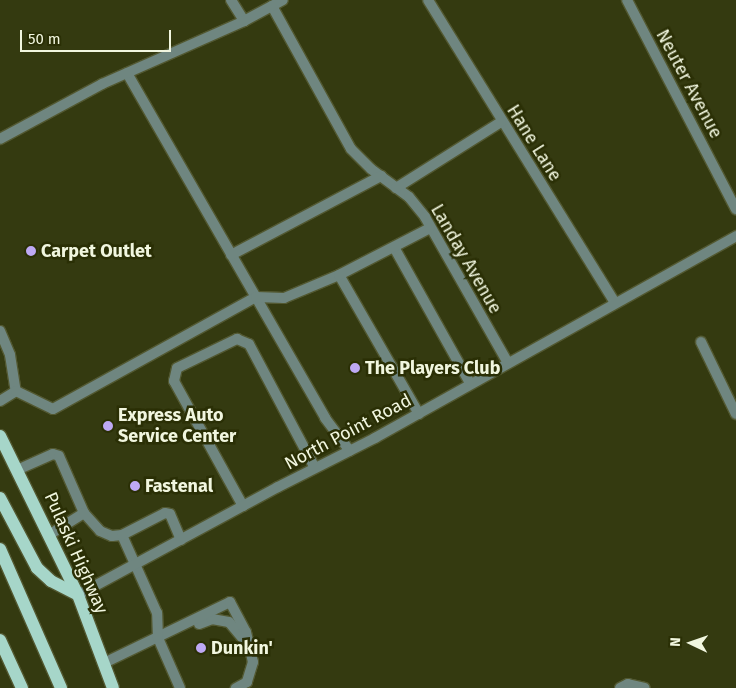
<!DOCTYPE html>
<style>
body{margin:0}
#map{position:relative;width:736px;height:688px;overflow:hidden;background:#343a10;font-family:"Fira Sans",sans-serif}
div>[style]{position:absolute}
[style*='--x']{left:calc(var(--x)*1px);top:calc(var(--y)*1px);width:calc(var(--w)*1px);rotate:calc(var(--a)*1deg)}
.roads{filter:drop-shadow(1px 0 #525831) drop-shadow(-1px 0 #525831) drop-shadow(0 1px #525831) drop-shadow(0 -1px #525831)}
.service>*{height:10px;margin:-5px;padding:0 5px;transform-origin:5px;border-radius:5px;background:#6f8680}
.tertiary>*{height:10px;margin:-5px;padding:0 5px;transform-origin:5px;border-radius:5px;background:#6f8680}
.primary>*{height:12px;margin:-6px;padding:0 6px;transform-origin:6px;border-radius:6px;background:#a6d6c9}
.dots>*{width:14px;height:14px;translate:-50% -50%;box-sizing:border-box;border:2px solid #2a2f05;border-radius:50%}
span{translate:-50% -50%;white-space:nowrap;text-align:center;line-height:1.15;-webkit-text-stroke:5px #2a2f05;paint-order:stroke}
.street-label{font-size:18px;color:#f1f6df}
.poi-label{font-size:18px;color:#f1f6df;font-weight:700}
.left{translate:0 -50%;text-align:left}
.north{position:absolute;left:666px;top:618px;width:50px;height:50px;-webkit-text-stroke:4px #2a2f05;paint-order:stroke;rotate:273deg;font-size:14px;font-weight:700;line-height:20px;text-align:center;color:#f1f6df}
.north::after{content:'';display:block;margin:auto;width:18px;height:22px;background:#f1f6df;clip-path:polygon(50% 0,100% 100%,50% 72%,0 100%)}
.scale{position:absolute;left:20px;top:30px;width:151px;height:22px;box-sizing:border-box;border:2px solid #f1f6df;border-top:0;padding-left:6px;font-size:15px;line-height:18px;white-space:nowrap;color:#f1f6df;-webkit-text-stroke:4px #2a2f05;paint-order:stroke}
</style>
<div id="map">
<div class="roads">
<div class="service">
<div style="--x:231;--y:0;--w:25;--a:58"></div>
<div style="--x:428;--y:0;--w:356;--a:58.3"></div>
<div style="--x:627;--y:0;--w:236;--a:62.5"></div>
<div style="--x:272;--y:6;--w:163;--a:61.1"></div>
<div style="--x:351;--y:149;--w:28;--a:45"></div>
<div style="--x:371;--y:169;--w:47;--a:36.4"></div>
<div style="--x:409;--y:197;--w:26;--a:51"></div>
<div style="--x:425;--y:217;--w:168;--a:60.4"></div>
<div style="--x:127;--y:73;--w:398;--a:60.1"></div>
<div style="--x:325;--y:418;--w:41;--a:52.9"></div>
<div style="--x:0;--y:139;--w:116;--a:-28.3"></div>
<div style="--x:102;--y:84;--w:155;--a:-23.9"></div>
<div style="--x:244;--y:21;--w:44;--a:-28.3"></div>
<div style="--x:396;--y:188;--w:124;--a:-32.2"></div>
<div style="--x:395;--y:249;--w:154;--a:60.8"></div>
<div style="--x:231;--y:255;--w:170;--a:-27.8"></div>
<div style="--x:0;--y:331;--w:26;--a:67"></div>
<div style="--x:10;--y:355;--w:36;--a:81"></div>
<div style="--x:701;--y:342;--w:80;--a:64.1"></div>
<div style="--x:0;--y:401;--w:19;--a:-32"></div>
<div style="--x:16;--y:391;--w:41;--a:25.9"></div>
<div style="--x:53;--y:409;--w:232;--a:-28.9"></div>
<div style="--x:256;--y:297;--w:28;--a:2"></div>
<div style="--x:284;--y:298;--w:60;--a:-22.7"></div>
<div style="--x:419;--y:414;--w:160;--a:-119.9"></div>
<div style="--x:339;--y:275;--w:102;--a:-27.3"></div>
<div style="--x:17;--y:470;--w:39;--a:-24"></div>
<div style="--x:53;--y:454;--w:6;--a:18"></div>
<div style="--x:59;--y:456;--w:62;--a:66.3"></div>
<div style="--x:84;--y:513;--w:41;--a:147.8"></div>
<div style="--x:243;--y:506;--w:143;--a:-118.9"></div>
<div style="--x:174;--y:381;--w:13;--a:-77"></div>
<div style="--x:177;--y:368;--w:67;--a:-25.8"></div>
<div style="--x:237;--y:339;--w:13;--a:23"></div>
<div style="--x:249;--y:344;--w:140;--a:62"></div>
<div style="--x:84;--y:513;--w:24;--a:48"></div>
<div style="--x:100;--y:531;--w:13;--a:23"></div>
<div style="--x:112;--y:536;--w:10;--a:-6"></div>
<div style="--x:199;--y:624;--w:14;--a:-21"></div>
<div style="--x:212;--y:619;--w:17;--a:10"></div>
<div style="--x:229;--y:622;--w:30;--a:50"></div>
<div style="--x:104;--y:663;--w:140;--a:-25.8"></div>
<div style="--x:230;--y:602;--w:34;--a:62"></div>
<div style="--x:246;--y:632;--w:31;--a:77"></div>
<div style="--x:253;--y:662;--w:21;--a:107"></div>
<div style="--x:247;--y:682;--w:13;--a:151"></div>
<div style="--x:180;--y:688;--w:55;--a:-113.7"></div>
<div style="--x:158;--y:638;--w:25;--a:-92"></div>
<div style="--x:157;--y:613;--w:85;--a:-114.2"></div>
<div style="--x:122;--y:535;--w:48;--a:-27.1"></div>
<div style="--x:165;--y:513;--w:5;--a:11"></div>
<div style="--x:170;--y:514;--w:28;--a:67"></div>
<div style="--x:620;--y:688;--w:9;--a:-27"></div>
<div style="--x:628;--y:684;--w:17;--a:13"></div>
</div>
<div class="tertiary">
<div style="--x:78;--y:595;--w:227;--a:-28.4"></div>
<div style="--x:278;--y:487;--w:109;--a:-26.8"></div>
<div style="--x:375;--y:438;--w:414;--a:-29.2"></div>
</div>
<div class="primary">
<div style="--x:0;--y:436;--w:177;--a:63.9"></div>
<div style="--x:78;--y:595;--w:99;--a:69.4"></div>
<div style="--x:0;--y:498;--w:79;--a:62.1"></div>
<div style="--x:37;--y:568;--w:19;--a:43"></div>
<div style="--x:51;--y:581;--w:30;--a:27"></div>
<div style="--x:0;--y:549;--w:152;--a:66.3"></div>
<div style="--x:0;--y:640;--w:53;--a:65.4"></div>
</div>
</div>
<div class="dots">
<div style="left:31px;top:251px;background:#bea9f4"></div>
<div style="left:355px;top:368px;background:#bea9f4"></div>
<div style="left:108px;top:426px;background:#bea9f4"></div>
<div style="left:135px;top:486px;background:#bea9f4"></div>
<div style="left:201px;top:648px;background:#bea9f4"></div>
</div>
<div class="street-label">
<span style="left:689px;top:84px;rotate:62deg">Neuter Avenue</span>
<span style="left:534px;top:143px;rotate:58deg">Hane Lane</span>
<span style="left:466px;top:259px;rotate:60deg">Landay Avenue</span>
<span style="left:348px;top:432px;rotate:-28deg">North Point Road</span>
<span style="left:76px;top:553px;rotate:66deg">Pulaski Highway</span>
</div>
<div class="poi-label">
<span class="left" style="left:41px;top:251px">Carpet Outlet</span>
<span class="left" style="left:365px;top:368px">The Players Club</span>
<span class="left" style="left:118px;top:426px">Express Auto<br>Service Center</span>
<span class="left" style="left:145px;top:486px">Fastenal</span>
<span class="left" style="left:211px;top:648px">Dunkin'</span>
</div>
<div class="north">N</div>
<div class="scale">50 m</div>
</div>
